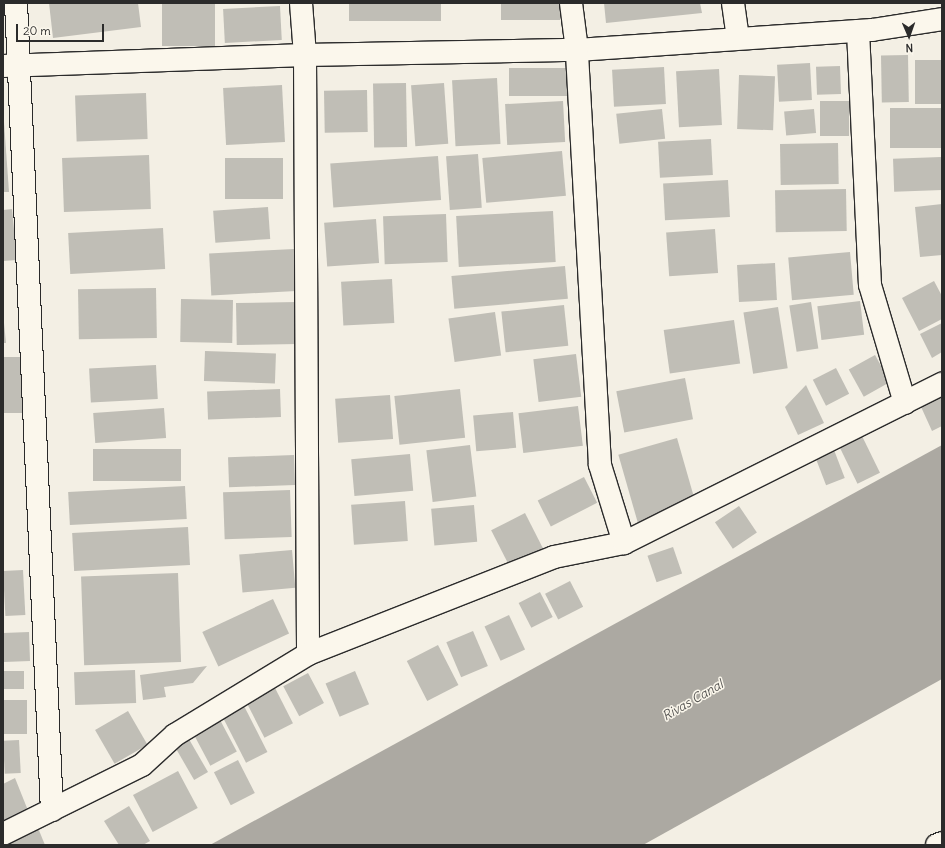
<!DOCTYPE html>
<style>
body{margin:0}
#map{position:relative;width:945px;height:848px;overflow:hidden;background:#f3efe4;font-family:Delius,sans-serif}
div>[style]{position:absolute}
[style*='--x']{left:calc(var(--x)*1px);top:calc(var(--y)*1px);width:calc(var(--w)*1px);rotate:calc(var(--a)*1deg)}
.water>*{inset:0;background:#aca9a2}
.building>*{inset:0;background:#c0beb6;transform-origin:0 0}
.roads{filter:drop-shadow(1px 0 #2b2b2b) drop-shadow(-1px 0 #2b2b2b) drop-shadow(0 1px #2b2b2b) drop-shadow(0 -1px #2b2b2b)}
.minor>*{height:22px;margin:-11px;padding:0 11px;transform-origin:11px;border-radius:11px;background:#fbf7ec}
span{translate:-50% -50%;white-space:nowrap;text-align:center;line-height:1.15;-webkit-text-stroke:3px #fbf7ec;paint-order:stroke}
.water-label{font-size:13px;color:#585755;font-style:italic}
.frame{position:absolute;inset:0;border:4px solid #2b2b2b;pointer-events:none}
.north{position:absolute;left:889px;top:16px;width:40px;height:40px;-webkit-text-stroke:3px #fbf7ec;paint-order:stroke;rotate:178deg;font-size:11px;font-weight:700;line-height:16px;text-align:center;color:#2b2b2b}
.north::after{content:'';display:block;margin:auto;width:14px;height:18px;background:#2b2b2b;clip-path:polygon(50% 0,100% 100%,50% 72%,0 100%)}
.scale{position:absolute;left:16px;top:24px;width:88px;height:18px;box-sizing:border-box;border:2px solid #2b2b2b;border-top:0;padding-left:5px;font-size:12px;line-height:14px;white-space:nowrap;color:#2b2b2b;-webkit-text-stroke:3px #fbf7ec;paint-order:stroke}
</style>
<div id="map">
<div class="water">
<div style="clip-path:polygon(942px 445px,942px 679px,643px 845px,210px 845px)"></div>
</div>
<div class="building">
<div style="clip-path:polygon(49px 3px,138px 3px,141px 27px,53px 38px)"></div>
<div style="left:162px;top:3px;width:53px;height:43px"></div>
<div style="left:349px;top:3px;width:92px;height:18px"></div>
<div style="left:501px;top:3px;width:59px;height:17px"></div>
<div style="clip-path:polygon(604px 3px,700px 3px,702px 13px,606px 23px)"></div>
<div style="left:280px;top:6px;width:34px;height:57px;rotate:87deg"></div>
<div style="left:908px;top:55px;width:47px;height:27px;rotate:89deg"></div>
<div style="left:942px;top:60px;width:44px;height:27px;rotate:90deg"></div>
<div style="left:810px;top:63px;width:37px;height:33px;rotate:87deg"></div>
<div style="left:840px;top:66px;width:28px;height:24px;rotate:88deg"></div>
<div style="left:664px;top:67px;width:37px;height:52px;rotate:87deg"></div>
<div style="left:567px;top:68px;width:28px;height:58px;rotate:90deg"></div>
<div style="left:719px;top:69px;width:56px;height:43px;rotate:87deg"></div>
<div style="left:739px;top:75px;width:36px;height:54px;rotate:2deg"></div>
<div style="left:497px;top:78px;width:66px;height:45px;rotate:87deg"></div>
<div style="left:406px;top:83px;width:64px;height:33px;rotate:89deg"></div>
<div style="left:444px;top:83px;width:61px;height:33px;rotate:86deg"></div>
<div style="left:282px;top:85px;width:57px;height:59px;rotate:87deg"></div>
<div style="left:367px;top:90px;width:42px;height:43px;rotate:89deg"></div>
<div style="left:146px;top:93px;width:46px;height:71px;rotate:88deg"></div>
<div style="left:563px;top:101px;width:41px;height:58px;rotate:87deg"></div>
<div style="left:820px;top:101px;width:29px;height:35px"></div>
<div style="clip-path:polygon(3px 108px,9px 192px,3px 192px)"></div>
<div style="left:942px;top:108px;width:40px;height:52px;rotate:90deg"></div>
<div style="left:662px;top:109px;width:30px;height:46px;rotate:84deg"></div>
<div style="left:814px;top:109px;width:24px;height:30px;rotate:85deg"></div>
<div style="left:711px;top:139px;width:36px;height:53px;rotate:87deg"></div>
<div style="left:838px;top:143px;width:41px;height:58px;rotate:89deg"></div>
<div style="left:562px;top:151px;width:45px;height:80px;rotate:85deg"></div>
<div style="left:478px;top:154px;width:54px;height:32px;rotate:86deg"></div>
<div style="left:149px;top:155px;width:54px;height:87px;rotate:88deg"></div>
<div style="left:438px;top:156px;width:44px;height:108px;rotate:86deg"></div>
<div style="left:941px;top:157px;width:33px;height:48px;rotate:88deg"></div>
<div style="left:225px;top:158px;width:58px;height:41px"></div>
<div style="left:728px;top:180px;width:37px;height:65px;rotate:87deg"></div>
<div style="left:846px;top:189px;width:42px;height:71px;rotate:89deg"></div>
<div style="clip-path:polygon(942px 204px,942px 255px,920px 257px,915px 207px)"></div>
<div style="left:268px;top:207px;width:32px;height:55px;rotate:86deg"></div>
<div style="clip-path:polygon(12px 209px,17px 260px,3px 261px,3px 210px)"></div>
<div style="left:553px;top:211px;width:51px;height:97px;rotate:87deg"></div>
<div style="left:446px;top:214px;width:48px;height:63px;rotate:88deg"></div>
<div style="left:376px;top:219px;width:44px;height:52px;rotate:86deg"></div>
<div style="left:163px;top:228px;width:41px;height:95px;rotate:87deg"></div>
<div style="left:715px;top:229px;width:44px;height:49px;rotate:86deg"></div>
<div style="left:294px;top:249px;width:42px;height:85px;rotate:87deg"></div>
<div style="left:850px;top:252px;width:43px;height:62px;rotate:85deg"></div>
<div style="left:775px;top:263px;width:37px;height:38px;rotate:87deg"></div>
<div style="left:565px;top:266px;width:33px;height:114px;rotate:85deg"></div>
<div style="left:392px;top:279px;width:44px;height:51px;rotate:87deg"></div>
<div style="clip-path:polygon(934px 281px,942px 296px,942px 319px,919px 331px,902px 298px)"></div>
<div style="left:156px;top:288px;width:50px;height:78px;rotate:89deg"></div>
<div style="left:181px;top:299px;width:52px;height:43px;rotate:1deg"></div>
<div style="left:860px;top:301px;width:34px;height:43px;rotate:83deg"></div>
<div style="left:297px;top:302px;width:42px;height:61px;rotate:89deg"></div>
<div style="left:811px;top:302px;width:47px;height:22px;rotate:81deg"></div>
<div style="left:564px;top:305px;width:41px;height:63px;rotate:84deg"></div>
<div style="left:778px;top:307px;width:62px;height:35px;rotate:81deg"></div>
<div style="left:495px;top:312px;width:44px;height:47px;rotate:82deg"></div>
<div style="clip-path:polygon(3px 313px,6px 343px,3px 343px)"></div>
<div style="left:734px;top:320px;width:44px;height:71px;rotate:82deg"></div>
<div style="clip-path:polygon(942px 323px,942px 352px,932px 358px,920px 334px)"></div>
<div style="left:205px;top:351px;width:71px;height:30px;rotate:2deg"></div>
<div style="left:576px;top:354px;width:43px;height:43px;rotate:83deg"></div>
<div style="left:875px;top:355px;width:31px;height:30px;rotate:61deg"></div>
<div style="left:3px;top:357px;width:20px;height:56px"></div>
<div style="left:156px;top:365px;width:34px;height:67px;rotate:87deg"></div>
<div style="left:836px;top:368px;width:29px;height:26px;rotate:63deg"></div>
<div style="left:685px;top:378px;width:42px;height:70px;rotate:79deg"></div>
<div style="clip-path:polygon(806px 385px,824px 423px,798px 435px,785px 407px)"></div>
<div style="clip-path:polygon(942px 387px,942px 426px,932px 431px,917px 398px)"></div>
<div style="left:280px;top:389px;width:28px;height:73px;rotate:88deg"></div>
<div style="left:460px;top:389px;width:49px;height:66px;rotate:84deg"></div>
<div style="left:390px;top:395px;width:44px;height:55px;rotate:86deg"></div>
<div style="left:578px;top:406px;width:40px;height:60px;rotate:83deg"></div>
<div style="left:164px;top:408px;width:30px;height:71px;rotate:86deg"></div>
<div style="left:513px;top:412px;width:36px;height:40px;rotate:85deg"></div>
<div style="left:862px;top:436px;width:41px;height:25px;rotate:64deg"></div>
<div style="left:677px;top:438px;width:72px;height:61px;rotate:74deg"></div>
<div style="left:470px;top:445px;width:52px;height:44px;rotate:83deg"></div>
<div style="left:93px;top:449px;width:88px;height:32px"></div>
<div style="left:834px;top:450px;width:30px;height:20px;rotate:69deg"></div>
<div style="left:410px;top:454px;width:37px;height:59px;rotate:85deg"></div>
<div style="left:294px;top:455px;width:30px;height:66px;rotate:88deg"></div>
<div style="left:584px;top:477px;width:29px;height:52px;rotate:63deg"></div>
<div style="left:185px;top:486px;width:33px;height:117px;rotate:87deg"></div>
<div style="left:290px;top:490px;width:47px;height:67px;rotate:88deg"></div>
<div style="left:405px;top:501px;width:40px;height:54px;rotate:86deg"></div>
<div style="left:474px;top:505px;width:37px;height:43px;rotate:85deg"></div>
<div style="left:739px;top:506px;width:32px;height:29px;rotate:56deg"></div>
<div style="left:525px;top:513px;width:42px;height:38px;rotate:63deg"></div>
<div style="left:188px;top:527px;width:38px;height:116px;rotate:87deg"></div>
<div style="left:673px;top:547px;width:28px;height:27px;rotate:71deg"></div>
<div style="left:292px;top:550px;width:38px;height:53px;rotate:85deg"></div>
<div style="left:23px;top:570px;width:45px;height:20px;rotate:87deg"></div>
<div style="left:178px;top:573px;width:89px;height:97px;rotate:88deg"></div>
<div style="left:570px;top:581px;width:29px;height:28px;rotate:63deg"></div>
<div style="left:540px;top:592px;width:28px;height:24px;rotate:63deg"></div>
<div style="left:273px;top:599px;width:38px;height:78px;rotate:65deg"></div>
<div style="left:509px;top:615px;width:38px;height:27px;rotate:65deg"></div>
<div style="left:473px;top:631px;width:38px;height:29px;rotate:67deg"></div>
<div style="left:29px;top:632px;width:29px;height:26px;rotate:88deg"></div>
<div style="left:438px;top:645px;width:45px;height:35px;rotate:63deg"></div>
<div style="clip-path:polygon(207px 666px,193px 683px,164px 687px,166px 697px,143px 700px,140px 675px)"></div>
<div style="left:135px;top:670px;width:33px;height:61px;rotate:88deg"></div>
<div style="left:3px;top:671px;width:21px;height:18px"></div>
<div style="left:355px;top:671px;width:36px;height:32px;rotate:67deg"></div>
<div style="left:308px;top:673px;width:34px;height:28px;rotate:62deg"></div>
<div style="left:273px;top:684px;width:44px;height:32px;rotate:63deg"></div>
<div style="left:3px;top:700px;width:24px;height:34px"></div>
<div style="left:242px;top:702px;width:56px;height:24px;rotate:63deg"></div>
<div style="left:128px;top:711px;width:39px;height:38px;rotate:60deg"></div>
<div style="left:219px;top:718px;width:38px;height:30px;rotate:62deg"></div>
<div style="left:186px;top:734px;width:44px;height:16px;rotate:60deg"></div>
<div style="left:19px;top:740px;width:33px;height:16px;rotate:87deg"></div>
<div style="left:238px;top:760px;width:37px;height:27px;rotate:63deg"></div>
<div style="left:178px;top:771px;width:42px;height:51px;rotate:62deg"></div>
<div style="clip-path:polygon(15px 778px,29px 813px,3px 824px,3px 784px)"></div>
<div style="clip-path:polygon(129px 806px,150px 841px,143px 845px,119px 845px,104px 821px)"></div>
<div style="clip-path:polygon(38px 828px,45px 845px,9px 845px,7px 842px)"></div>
</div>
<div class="roads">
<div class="minor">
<div style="--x:16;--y:3;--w:808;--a:87.45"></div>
<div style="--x:301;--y:3;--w:52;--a:85.6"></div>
<div style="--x:305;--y:55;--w:599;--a:89.71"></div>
<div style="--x:733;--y:3;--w:35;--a:82"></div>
<div style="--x:858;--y:31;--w:254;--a:87.3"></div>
<div style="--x:870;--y:285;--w:123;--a:73.5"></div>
<div style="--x:3;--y:66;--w:302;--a:-2.1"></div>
<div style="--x:305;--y:55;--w:272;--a:-1.1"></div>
<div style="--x:577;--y:50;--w:296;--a:-3.9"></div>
<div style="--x:872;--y:30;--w:71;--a:-8.9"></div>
<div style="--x:624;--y:543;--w:356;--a:-26.6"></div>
<div style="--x:3;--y:834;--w:155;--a:-26.4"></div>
<div style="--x:142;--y:765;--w:45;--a:-42.3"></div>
<div style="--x:175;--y:735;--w:156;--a:-31.3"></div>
<div style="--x:308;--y:654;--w:264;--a:-21.5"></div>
<div style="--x:554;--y:557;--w:71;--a:-11.3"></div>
<div style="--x:624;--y:543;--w:82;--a:-107.1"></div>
<div style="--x:600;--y:465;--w:416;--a:-93.2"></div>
<div style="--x:577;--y:50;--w:47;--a:-97.3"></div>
<div style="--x:937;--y:845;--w:5;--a:-22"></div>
</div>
</div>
<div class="water-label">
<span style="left:693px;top:701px;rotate:-30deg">Rivas Canal</span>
</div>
<div class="frame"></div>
<div class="north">N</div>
<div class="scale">20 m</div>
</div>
